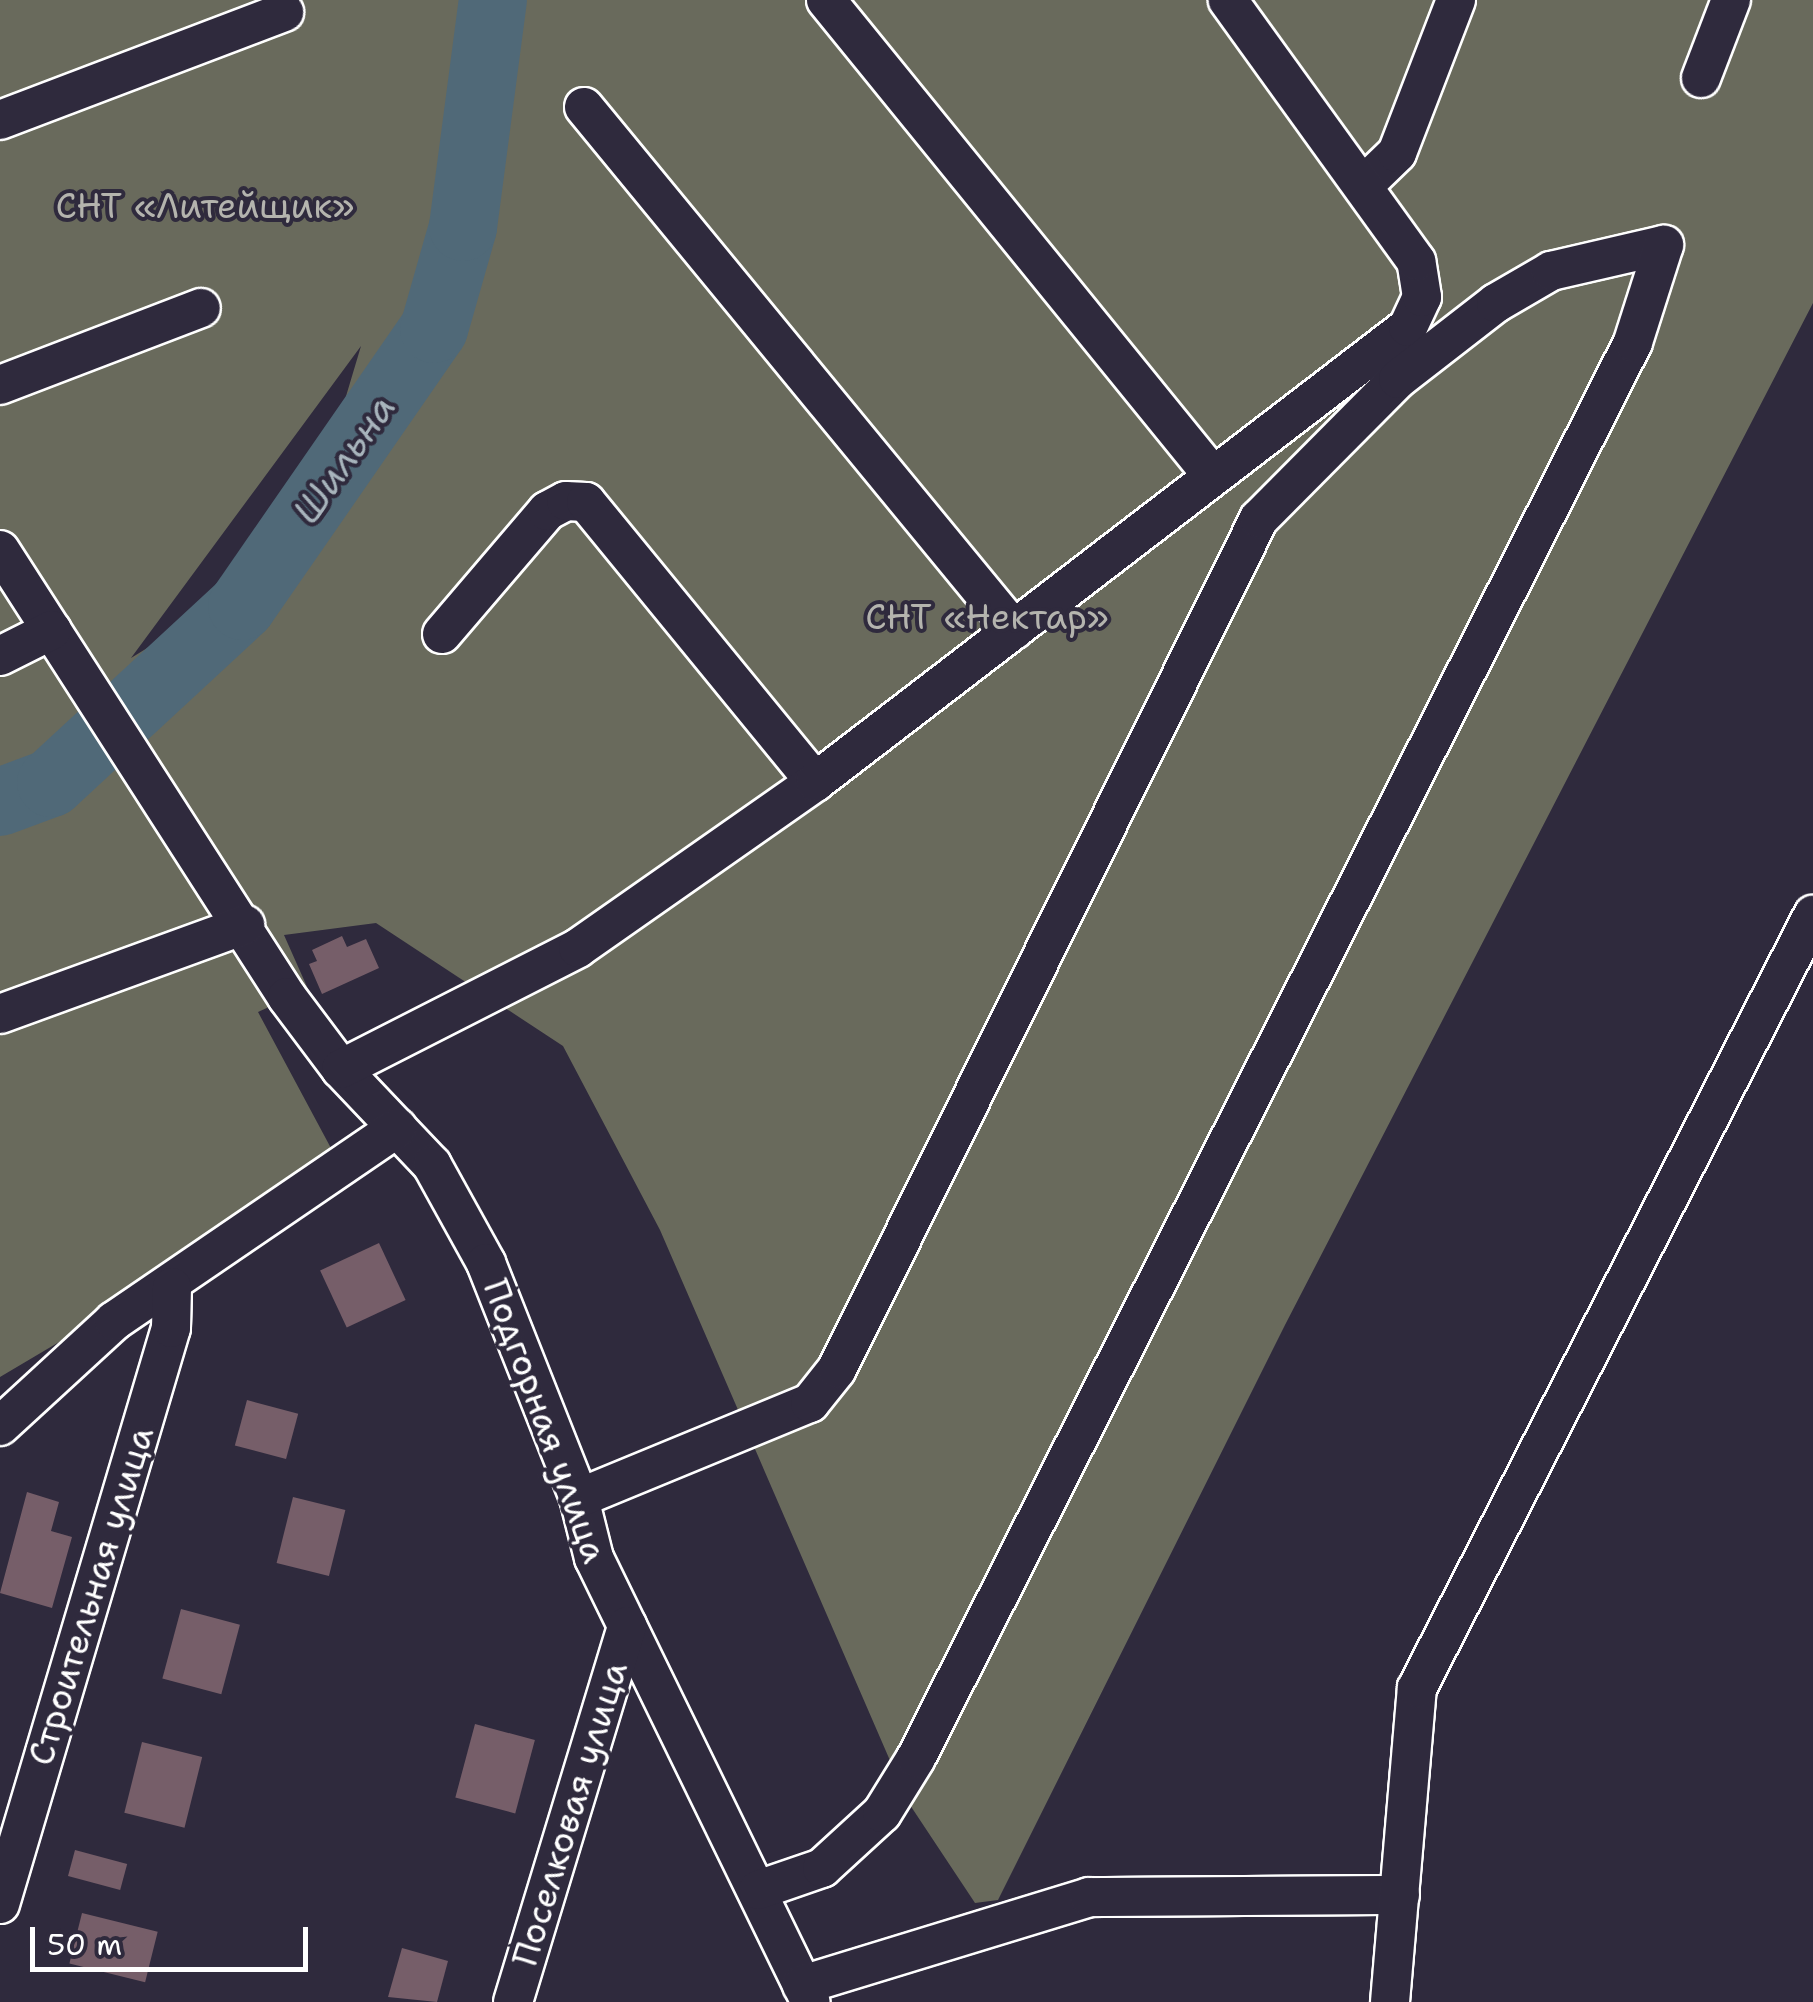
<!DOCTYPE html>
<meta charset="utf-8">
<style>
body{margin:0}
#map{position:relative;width:1813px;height:2002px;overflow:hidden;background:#2f2a3d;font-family:"Shantell Sans",sans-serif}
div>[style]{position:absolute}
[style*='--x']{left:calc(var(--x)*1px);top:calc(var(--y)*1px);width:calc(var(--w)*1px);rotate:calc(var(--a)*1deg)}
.green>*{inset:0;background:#696a5c}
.river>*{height:68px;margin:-34px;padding:0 34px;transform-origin:34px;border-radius:34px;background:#506978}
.building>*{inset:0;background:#765e69;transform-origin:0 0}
.roads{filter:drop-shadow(2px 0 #fff) drop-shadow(-2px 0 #fff) drop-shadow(0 2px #fff) drop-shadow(0 -2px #fff)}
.minor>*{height:38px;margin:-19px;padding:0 19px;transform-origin:19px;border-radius:19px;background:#2f2a3d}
span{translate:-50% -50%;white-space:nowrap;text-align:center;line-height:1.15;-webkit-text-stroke:8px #2f2a3d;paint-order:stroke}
.park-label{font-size:35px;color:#b4b4ae}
.street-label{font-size:35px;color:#fff}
.water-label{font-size:38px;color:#a8b4bc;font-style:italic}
.scale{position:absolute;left:30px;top:1927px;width:278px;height:45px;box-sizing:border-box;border:5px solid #fff;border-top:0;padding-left:12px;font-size:30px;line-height:35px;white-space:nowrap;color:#fff;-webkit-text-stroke:8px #2f2a3d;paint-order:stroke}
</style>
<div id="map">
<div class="green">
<div style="clip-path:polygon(evenodd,0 0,460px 0,456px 25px,464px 0,1813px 0,1813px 303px,1285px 1325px,998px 1900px,975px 1903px,908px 1802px,660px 1230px,563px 1046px,376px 923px,284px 935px,308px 989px,258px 1012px,332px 1150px,130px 1300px,0 1377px,0 0,361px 346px,338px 423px,235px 594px,131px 658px,361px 346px)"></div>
</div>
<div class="river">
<div style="--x:0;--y:802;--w:54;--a:-20.4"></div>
<div style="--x:51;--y:783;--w:260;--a:-42.8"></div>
<div style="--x:242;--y:606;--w:337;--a:-55.3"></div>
<div style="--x:434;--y:329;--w:106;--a:-74.1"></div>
<div style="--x:463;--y:227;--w:229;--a:-82.5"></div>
</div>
<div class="building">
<div style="clip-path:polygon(342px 936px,347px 947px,366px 939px,379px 968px,322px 994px,309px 964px,317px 961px,312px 950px)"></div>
<div style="left:379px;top:1243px;width:63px;height:65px;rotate:65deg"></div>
<div style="left:247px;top:1400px;width:53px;height:47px;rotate:15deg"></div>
<div style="clip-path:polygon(27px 1492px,59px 1502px,51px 1531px,72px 1537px,52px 1608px,0 1593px)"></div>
<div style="left:293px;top:1497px;width:54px;height:68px;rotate:14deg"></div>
<div style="left:181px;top:1609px;width:61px;height:72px;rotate:15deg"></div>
<div style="left:475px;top:1724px;width:62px;height:76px;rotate:15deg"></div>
<div style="left:142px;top:1742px;width:62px;height:73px;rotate:14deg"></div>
<div style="left:75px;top:1850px;width:54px;height:27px;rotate:15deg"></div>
<div style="left:82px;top:1913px;width:78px;height:52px;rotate:14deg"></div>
<div style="clip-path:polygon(402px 1948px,448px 1961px,437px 2002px,388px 1997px)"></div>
</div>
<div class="roads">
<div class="minor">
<div style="--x:826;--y:0;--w:613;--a:50.89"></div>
<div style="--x:1701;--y:78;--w:84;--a:-69"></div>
<div style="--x:584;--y:107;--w:677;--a:50.57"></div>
<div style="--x:0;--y:120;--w:304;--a:-20.8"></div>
<div style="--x:1366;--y:183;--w:43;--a:-44.1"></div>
<div style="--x:1397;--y:153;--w:164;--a:-68.9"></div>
<div style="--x:0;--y:385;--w:215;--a:-21"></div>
<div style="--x:0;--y:550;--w:531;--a:57.3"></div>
<div style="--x:287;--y:997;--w:90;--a:53.1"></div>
<div style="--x:341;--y:1069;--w:132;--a:46.5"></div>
<div style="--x:432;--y:1165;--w:112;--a:61.1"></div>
<div style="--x:486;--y:1263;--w:253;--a:68.4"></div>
<div style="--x:579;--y:1498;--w:62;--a:76"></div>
<div style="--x:594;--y:1558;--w:494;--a:64"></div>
<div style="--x:442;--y:634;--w:162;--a:-49.5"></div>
<div style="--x:547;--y:511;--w:21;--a:-28"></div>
<div style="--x:566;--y:501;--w:20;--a:3"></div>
<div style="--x:586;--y:502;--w:362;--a:50.7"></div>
<div style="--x:0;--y:656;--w:58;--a:-26.6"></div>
<div style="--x:0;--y:1014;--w:261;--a:-20"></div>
<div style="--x:341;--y:1069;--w:266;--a:-27"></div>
<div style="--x:578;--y:948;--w:289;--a:-35"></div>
<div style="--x:815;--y:782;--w:747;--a:-37.5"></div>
<div style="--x:1408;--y:327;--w:33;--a:-65"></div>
<div style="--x:1422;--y:297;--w:36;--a:-99"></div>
<div style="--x:1416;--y:261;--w:322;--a:-125.8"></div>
<div style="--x:0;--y:1426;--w:155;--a:-42.6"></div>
<div style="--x:114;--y:1321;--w:343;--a:-34.3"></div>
<div style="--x:579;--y:1498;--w:250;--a:-22.4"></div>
<div style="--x:810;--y:1403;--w:43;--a:-51.5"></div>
<div style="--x:837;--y:1369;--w:949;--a:-63.6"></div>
<div style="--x:1259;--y:519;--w:197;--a:-45.2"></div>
<div style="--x:1398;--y:379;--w:124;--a:-37.8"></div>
<div style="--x:1496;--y:303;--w:64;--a:-30.2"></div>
<div style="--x:1551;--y:271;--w:116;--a:-13"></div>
<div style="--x:758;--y:1890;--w:68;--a:-19"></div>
<div style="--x:822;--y:1868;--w:81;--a:-42.5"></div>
<div style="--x:882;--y:1813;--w:65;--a:-58.3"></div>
<div style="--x:916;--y:1758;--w:1587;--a:-63.14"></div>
<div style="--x:1633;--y:342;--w:102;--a:-72.3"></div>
<div style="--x:0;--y:1904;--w:601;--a:-73.47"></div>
<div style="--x:171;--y:1328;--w:41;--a:-88.6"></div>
<div style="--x:802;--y:1985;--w:300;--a:-17"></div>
<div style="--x:1089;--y:1897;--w:311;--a:-0.4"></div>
<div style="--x:513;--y:2002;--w:393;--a:-73.1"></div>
<div style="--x:1390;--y:2002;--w:315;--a:-85.1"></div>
<div style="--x:1417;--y:1688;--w:869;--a:-62.87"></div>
</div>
</div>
<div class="park-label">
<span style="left:205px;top:206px">СНТ «Литейщик»</span>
<span style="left:987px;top:617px">СНТ «Нектар»</span>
</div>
<div class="street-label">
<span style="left:545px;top:1421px;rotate:70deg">Подгорная улица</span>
<span style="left:91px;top:1596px;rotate:-73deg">Строительная улица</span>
<span style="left:570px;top:1814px;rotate:-73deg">Поселковая улица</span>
</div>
<div class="water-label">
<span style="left:344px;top:459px;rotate:-55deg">Шильна</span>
</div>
<div class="scale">50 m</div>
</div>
